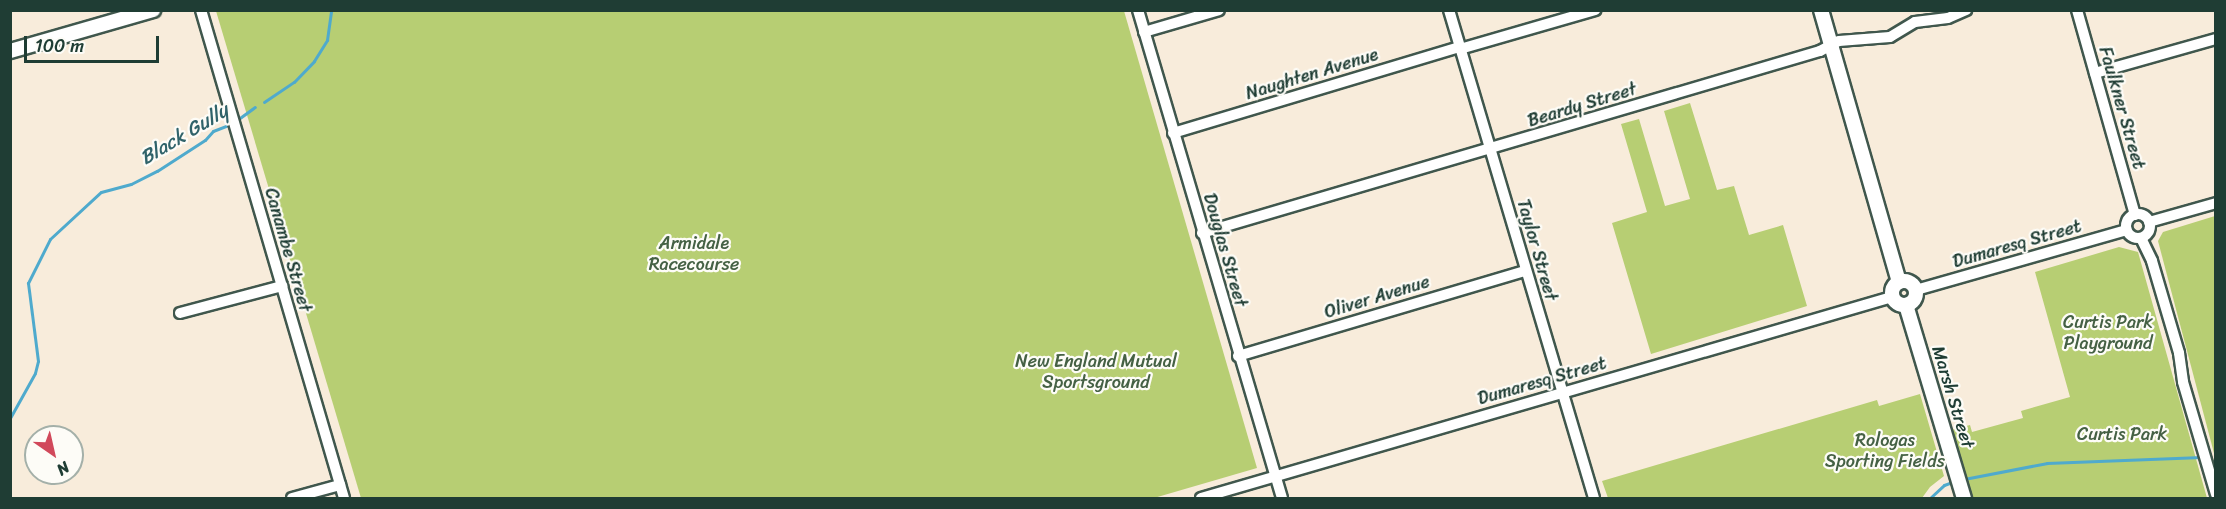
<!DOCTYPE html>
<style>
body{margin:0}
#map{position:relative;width:2226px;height:509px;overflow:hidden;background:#f8ecdb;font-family:Sriracha,sans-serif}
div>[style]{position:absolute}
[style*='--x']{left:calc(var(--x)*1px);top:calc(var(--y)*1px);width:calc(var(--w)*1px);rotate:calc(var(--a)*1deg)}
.green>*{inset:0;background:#b7ce73}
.stream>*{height:3px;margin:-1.5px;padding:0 1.5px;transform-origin:1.5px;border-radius:1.5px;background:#4faacd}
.roads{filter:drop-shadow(2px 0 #40574d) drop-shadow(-2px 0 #40574d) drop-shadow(0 2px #40574d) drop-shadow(0 -2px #40574d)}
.minor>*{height:10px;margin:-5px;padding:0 5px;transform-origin:5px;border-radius:5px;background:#fff}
.minor>.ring{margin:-5px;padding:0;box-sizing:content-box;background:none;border:10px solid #fff;border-radius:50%}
.major>*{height:14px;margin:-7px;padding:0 7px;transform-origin:7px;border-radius:7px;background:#fff}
.major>.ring{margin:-7px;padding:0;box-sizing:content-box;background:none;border:14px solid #fff;border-radius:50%}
span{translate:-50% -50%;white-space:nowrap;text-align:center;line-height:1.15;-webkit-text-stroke:4.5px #fdfcf7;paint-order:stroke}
.street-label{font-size:18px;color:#1f3d34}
.park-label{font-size:18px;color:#456144}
.water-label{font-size:20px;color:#30636a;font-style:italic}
.frame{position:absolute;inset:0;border:12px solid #1f3d34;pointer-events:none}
.north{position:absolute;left:24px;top:425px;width:60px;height:60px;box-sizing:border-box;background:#fdfcf7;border:2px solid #a4b0a9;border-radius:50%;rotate:146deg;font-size:16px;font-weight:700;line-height:24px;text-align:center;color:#1f3d34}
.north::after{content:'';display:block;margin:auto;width:21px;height:27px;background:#d1495b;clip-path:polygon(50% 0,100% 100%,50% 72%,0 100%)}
.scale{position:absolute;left:24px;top:36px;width:135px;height:27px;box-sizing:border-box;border:3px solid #1f3d34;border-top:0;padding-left:8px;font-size:18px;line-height:21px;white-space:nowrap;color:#1f3d34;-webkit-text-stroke:4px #fdfcf7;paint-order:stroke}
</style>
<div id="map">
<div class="green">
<div style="clip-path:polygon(216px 11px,1124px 11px,1257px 468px,1154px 498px,361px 498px)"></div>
<div style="clip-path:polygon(1690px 103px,1717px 190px,1734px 186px,1749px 235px,1783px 225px,1807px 306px,1651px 354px,1612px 223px,1647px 212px,1621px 124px,1639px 119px,1665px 206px,1690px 199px,1664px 111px)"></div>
<div style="clip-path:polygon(2215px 216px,2216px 216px,2215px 457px,2158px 241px,2163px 232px)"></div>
<div style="clip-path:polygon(2119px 247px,2138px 252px,2207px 498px,1971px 498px,1951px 430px,1970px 425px,1972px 432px,2023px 418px,2021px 411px,2070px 397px,2035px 272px)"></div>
<div style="clip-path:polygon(1920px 394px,1944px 476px,1930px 487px,1922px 498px,1608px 498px,1602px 481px,1877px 400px,1879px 406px)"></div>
</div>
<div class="stream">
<div style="--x:264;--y:102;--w:36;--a:-34"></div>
<div style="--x:294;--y:82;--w:29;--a:-46"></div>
<div style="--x:314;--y:61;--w:25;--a:-58"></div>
<div style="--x:327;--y:40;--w:30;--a:-82"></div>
<div style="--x:237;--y:120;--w:22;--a:-36"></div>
<div style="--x:10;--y:418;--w:51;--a:-60.9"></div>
<div style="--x:35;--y:373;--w:12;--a:-76"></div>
<div style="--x:38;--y:361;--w:79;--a:-97.3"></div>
<div style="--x:28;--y:283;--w:49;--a:-63.4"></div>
<div style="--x:50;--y:239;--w:69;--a:-42.7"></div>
<div style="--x:101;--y:192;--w:31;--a:-15"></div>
<div style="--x:131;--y:184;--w:29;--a:-27"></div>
<div style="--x:157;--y:171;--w:57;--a:-32.9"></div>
<div style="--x:205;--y:140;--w:12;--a:-48"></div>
<div style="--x:213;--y:131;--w:19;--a:-21"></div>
<div style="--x:1964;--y:479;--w:85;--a:-10.9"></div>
<div style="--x:2047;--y:463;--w:155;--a:-2.2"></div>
<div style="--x:1930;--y:498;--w:19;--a:-43"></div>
<div style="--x:1944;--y:485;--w:12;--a:-20"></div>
</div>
<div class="roads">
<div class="minor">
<div style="--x:201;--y:10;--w:509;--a:73.67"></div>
<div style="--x:1138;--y:10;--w:509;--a:73.56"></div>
<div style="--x:1449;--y:10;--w:509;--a:73.45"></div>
<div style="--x:2077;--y:10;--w:213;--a:74.2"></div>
<div style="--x:1144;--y:32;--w:78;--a:-16.3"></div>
<div style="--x:1460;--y:49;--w:141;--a:-16.1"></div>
<div style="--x:2095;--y:73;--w:126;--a:-15.7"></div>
<div style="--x:1173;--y:133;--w:299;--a:-16.7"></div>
<div class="ring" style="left:2126px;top:214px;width:14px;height:14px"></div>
<div style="--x:2149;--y:222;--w:70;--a:-15.8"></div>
<div style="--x:1202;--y:233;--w:644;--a:-16.41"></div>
<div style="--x:1820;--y:51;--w:21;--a:-28"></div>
<div style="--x:1839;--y:41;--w:51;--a:-4.5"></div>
<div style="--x:1890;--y:37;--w:29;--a:-31"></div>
<div style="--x:1915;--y:22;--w:33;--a:-7"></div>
<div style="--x:1948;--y:18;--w:20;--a:-24"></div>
<div style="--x:2141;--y:238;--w:25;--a:64"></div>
<div style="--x:2152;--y:261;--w:96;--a:73.6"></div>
<div style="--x:2179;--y:353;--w:29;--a:82"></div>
<div style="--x:2183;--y:382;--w:117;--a:73.6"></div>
<div style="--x:1916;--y:290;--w:219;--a:-15.9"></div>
<div style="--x:180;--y:313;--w:106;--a:-14.8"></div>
<div style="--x:1238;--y:356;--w:299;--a:-16.5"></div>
<div style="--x:292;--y:498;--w:50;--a:-15.2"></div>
<div style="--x:1201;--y:498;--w:720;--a:-16.22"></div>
</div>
<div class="major">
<div style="--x:1821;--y:10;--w:283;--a:74"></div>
<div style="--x:10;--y:51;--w:149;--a:-16"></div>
<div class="ring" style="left:1892px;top:281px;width:10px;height:10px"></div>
<div style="--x:1906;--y:305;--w:202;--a:73.3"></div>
</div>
</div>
<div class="street-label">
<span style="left:1312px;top:74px;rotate:-17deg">Naughten Avenue</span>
<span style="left:1582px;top:105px;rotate:-17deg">Beardy Street</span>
<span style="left:2122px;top:108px;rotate:74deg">Faulkner Street</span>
<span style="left:2017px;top:244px;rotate:-16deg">Dumaresq Street</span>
<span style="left:288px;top:250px;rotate:74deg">Canambe Street</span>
<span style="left:1225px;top:250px;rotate:74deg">Douglas Street</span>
<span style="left:1537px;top:250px;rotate:74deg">Taylor Street</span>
<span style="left:1377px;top:297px;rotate:-17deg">Oliver Avenue</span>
<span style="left:1542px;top:381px;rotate:-16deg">Dumaresq Street</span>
<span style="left:1953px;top:397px;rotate:73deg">Marsh Street</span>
</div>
<div class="park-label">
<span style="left:694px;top:254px">Armidale<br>Racecourse</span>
<span style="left:2108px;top:333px">Curtis Park<br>Playground</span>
<span style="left:1096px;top:372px">New England Mutual<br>Sportsground</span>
<span style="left:2122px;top:434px">Curtis Park</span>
<span style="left:1885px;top:451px">Rologas<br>Sporting Fields</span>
</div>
<div class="water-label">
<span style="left:184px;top:134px;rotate:-31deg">Black Gully</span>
</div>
<div class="frame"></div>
<div class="north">N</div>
<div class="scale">100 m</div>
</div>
